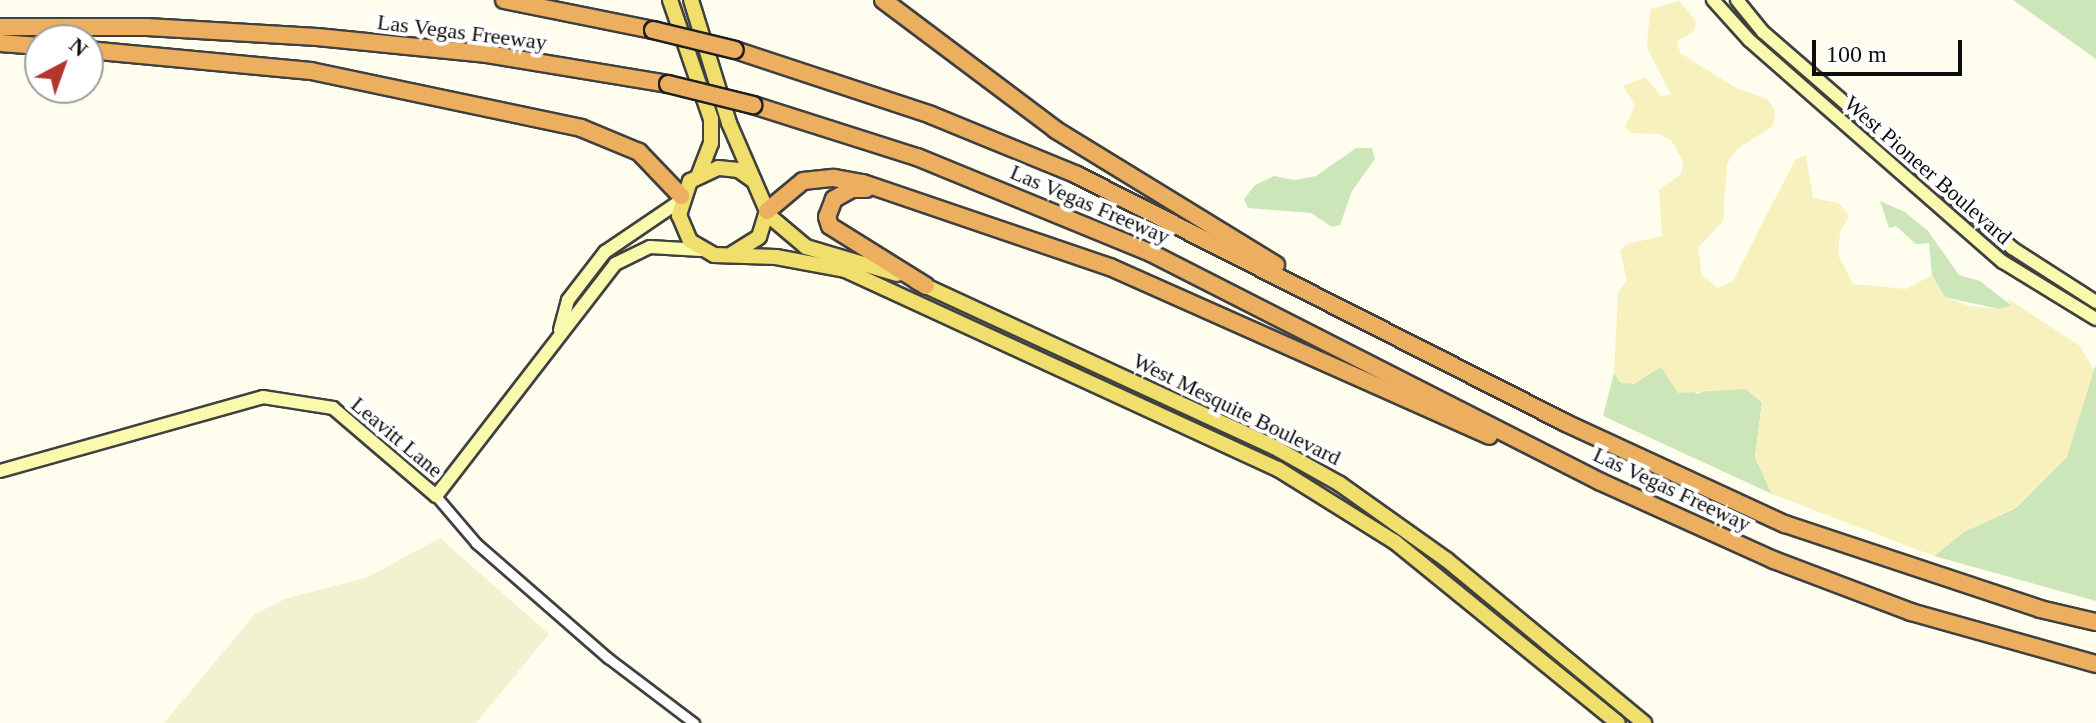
<!DOCTYPE html>
<style>
body{margin:0}
#map{position:relative;width:2096px;height:723px;overflow:hidden;background:#fefdee;font-family:"Times New Roman",serif}
div>[style]{position:absolute}
[style*='--x']{left:calc(var(--x)*1px);top:calc(var(--y)*1px);width:calc(var(--w)*1px);rotate:calc(var(--a)*1deg)}
.farmland>*{inset:0;background:#f1f2d0}
.green>*{inset:0;background:#cce6ba}
.sand>*{inset:0;background:#f7f1bd}
.roads{filter:drop-shadow(2px 0 #404040) drop-shadow(-2px 0 #404040) drop-shadow(0 2px #404040) drop-shadow(0 -2px #404040)}
.street>*{height:9px;margin:-4.5px;padding:0 4.5px;transform-origin:4.5px;border-radius:4.5px;background:#fff}
.secondary>*{height:12px;margin:-6px;padding:0 6px;transform-origin:6px;border-radius:6px;background:#f9faad}
.primary>*{height:14px;margin:-7px;padding:0 7px;transform-origin:7px;border-radius:7px;background:#f0df6c}
.highway>*{height:16px;margin:-8px;padding:0 8px;transform-origin:8px;border-radius:8px;background:#ebaf5f}
.bridges{filter:drop-shadow(2px 0 #1e1e1e) drop-shadow(-2px 0 #1e1e1e) drop-shadow(0 2px #1e1e1e) drop-shadow(0 -2px #1e1e1e)}
.highway-bridge>*{height:16px;margin:-8px;padding:0 8px;transform-origin:8px;border-radius:8px;background:#ebaf5f}
span{translate:-50% -50%;white-space:nowrap;text-align:center;line-height:1.15;-webkit-text-stroke:8px #fff;paint-order:stroke}
.street-label{font-size:22px;color:#0d0d0d}
.north{position:absolute;left:24px;top:24px;width:80px;height:80px;box-sizing:border-box;background:#fff;border:2px solid #9e9e9e;border-radius:50%;rotate:41deg;font-size:22px;font-weight:700;line-height:32px;text-align:center;color:#0d0d0d}
.north::after{content:'';display:block;margin:auto;width:28px;height:36px;background:#b4372e;clip-path:polygon(50% 0,100% 100%,50% 72%,0 100%)}
.scale{position:absolute;left:1812px;top:40px;width:150px;height:36px;box-sizing:border-box;border:4px solid #0d0d0d;border-top:0;padding-left:10px;font-size:24px;line-height:28px;white-space:nowrap;color:#0d0d0d;-webkit-text-stroke:6px #fff;paint-order:stroke}
</style>
<div id="map">
<div class="farmland">
<div style="clip-path:polygon(440px 538px,549px 634px,476px 723px,164px 723px,255px 614px,285px 599px,368px 577px)"></div>
</div>
<div class="green">
<div style="clip-path:polygon(2013px 0,2096px 0,2096px 59px)"></div>
<div style="clip-path:polygon(1356px 148px,1372px 148px,1375px 159px,1352px 191px,1340px 225px,1332px 227px,1311px 213px,1248px 208px,1244px 199px,1255px 185px,1274px 176px,1295px 180px,1316px 176px)"></div>
<div style="clip-path:polygon(1880px 201px,1905px 212px,1928px 231px,1959px 275px,1980px 281px,2012px 306px,1999px 309px,1944px 297px,1932px 275px,1929px 243px,1916px 244px,1896px 226px,1889px 228px)"></div>
<div style="clip-path:polygon(2096px 365px,2096px 601px,1934px 556px,1964px 532px,2016px 508px,2067px 457px,2079px 405px)"></div>
<div style="clip-path:polygon(1661px 367px,1697px 394px,1714px 387px,1746px 389px,1762px 402px,1755px 457px,1772px 494px,1603px 416px,1614px 373px,1621px 383px)"></div>
</div>
<div class="sand">
<div style="clip-path:polygon(1679px 1px,1697px 22px,1693px 32px,1677px 41px,1680px 53px,1736px 88px,1767px 99px,1775px 111px,1773px 126px,1737px 149px,1727px 164px,1723px 221px,1698px 248px,1702px 276px,1718px 288px,1733px 281px,1795px 160px,1806px 155px,1813px 198px,1839px 203px,1849px 216px,1840px 232px,1838px 255px,1853px 284px,1906px 289px,1932px 275px,1945px 297px,1969px 306px,1999px 309px,2011px 306px,2007px 298px,2080px 346px,2094px 370px,2067px 457px,2015px 508px,1964px 532px,1934px 556px,1772px 494px,1755px 457px,1762px 403px,1746px 389px,1678px 393px,1661px 367px,1634px 384px,1621px 383px,1614px 373px,1618px 293px,1627px 280px,1620px 251px,1627px 244px,1662px 236px,1659px 190px,1682px 173px,1683px 161px,1671px 140px,1659px 134px,1631px 133px,1625px 127px,1635px 106px,1623px 86px,1645px 77px,1662px 97px,1671px 94px,1647px 48px,1648px 31px,1651px 9px)"></div>
</div>
<div class="roads">
<div class="street">
<div style="--x:436;--y:496;--w:62;--a:49.6"></div>
<div style="--x:476;--y:543;--w:175;--a:41.1"></div>
<div style="--x:608;--y:658;--w:108;--a:37.1"></div>
</div>
<div class="secondary">
<div style="--x:1713;--y:0;--w:54;--a:48"></div>
<div style="--x:1749;--y:40;--w:337;--a:41.2"></div>
<div style="--x:2003;--y:262;--w:109;--a:31.5"></div>
<div style="--x:1737;--y:0;--w:41;--a:50.9"></div>
<div style="--x:1763;--y:32;--w:330;--a:40.9"></div>
<div style="--x:2012;--y:248;--w:100;--a:32.7"></div>
<div style="--x:560;--y:330;--w:31;--a:-75"></div>
<div style="--x:568;--y:300;--w:61;--a:-52.4"></div>
<div style="--x:605;--y:252;--w:91;--a:-34.2"></div>
<div style="--x:0;--y:471;--w:273;--a:-15.7"></div>
<div style="--x:263;--y:397;--w:71;--a:8.9"></div>
<div style="--x:333;--y:408;--w:135;--a:40.5"></div>
<div style="--x:436;--y:496;--w:293;--a:-52.3"></div>
<div style="--x:615;--y:264;--w:39;--a:-26"></div>
<div style="--x:650;--y:247;--w:51;--a:3.4"></div>
</div>
<div class="primary">
<div style="--x:670;--y:0;--w:126;--a:71"></div>
<div style="--x:711;--y:119;--w:24;--a:90"></div>
<div style="--x:711;--y:143;--w:33;--a:111"></div>
<div style="--x:691;--y:0;--w:129;--a:72.8"></div>
<div style="--x:729;--y:123;--w:96;--a:66.6"></div>
<div style="--x:767;--y:211;--w:27;--a:107"></div>
<div style="--x:759;--y:237;--w:32;--a:148"></div>
<div style="--x:754;--y:181;--w:19;--a:-145"></div>
<div style="--x:738;--y:170;--w:20;--a:-174"></div>
<div style="--x:718;--y:168;--w:31;--a:155"></div>
<div style="--x:690;--y:181;--w:36;--a:108"></div>
<div style="--x:679;--y:215;--w:28;--a:67"></div>
<div style="--x:690;--y:241;--w:28;--a:30"></div>
<div style="--x:714;--y:255;--w:62;--a:1.8"></div>
<div style="--x:776;--y:257;--w:70;--a:10.7"></div>
<div style="--x:845;--y:270;--w:477;--a:24.7"></div>
<div style="--x:1278;--y:469;--w:138;--a:32"></div>
<div style="--x:1395;--y:542;--w:287;--a:39.1"></div>
<div style="--x:767;--y:214;--w:51;--a:40.2"></div>
<div style="--x:806;--y:247;--w:95;--a:16.5"></div>
<div style="--x:917;--y:282;--w:393;--a:24.8"></div>
<div style="--x:1274;--y:447;--w:76;--a:29.3"></div>
<div style="--x:1340;--y:484;--w:131;--a:35.4"></div>
<div style="--x:1447;--y:560;--w:256;--a:39.6"></div>
</div>
<div class="highway">
<div style="--x:504;--y:0;--w:152;--a:11.4"></div>
<div style="--x:883;--y:0;--w:216;--a:36.9"></div>
<div style="--x:1056;--y:130;--w:258;--a:31.5"></div>
<div style="--x:0;--y:27;--w:147;--a:0"></div>
<div style="--x:147;--y:27;--w:170;--a:3.4"></div>
<div style="--x:317;--y:37;--w:171;--a:5.7"></div>
<div style="--x:487;--y:54;--w:183;--a:9.4"></div>
<div style="--x:0;--y:43;--w:40;--a:4.3"></div>
<div style="--x:88;--y:50;--w:224;--a:5.4"></div>
<div style="--x:311;--y:71;--w:276;--a:11.9"></div>
<div style="--x:581;--y:128;--w:63;--a:22.5"></div>
<div style="--x:639;--y:152;--w:61;--a:46.3"></div>
<div style="--x:735;--y:50;--w:206;--a:18.3"></div>
<div style="--x:931;--y:115;--w:158;--a:22.3"></div>
<div style="--x:1077;--y:175;--w:548;--a:26.89"></div>
<div style="--x:1566;--y:423;--w:241;--a:24.8"></div>
<div style="--x:1785;--y:524;--w:269;--a:18.4"></div>
<div style="--x:2040;--y:609;--w:57;--a:13.1"></div>
<div style="--x:753;--y:105;--w:172;--a:17.6"></div>
<div style="--x:917;--y:157;--w:253;--a:22.3"></div>
<div style="--x:1151;--y:253;--w:505;--a:26.97"></div>
<div style="--x:1601;--y:482;--w:190;--a:24.3"></div>
<div style="--x:1774;--y:560;--w:147;--a:20.8"></div>
<div style="--x:1911;--y:612;--w:192;--a:15.7"></div>
<div style="--x:866;--y:189;--w:14;--a:180"></div>
<div style="--x:852;--y:189;--w:21;--a:151"></div>
<div style="--x:834;--y:199;--w:19;--a:111"></div>
<div style="--x:827;--y:217;--w:9;--a:72"></div>
<div style="--x:830;--y:226;--w:113;--a:32"></div>
<div style="--x:767;--y:211;--w:47;--a:-39.8"></div>
<div style="--x:803;--y:181;--w:31;--a:-6"></div>
<div style="--x:834;--y:178;--w:29;--a:10"></div>
<div style="--x:863;--y:183;--w:261;--a:18.8"></div>
<div style="--x:1110;--y:267;--w:415;--a:24"></div>
</div>
</div>
<div class="bridges">
<div class="highway-bridge">
<div style="--x:653;--y:30;--w:84;--a:13.7"></div>
<div style="--x:668;--y:84;--w:88;--a:13.9"></div>
</div>
</div>
<div class="street-label">
<span style="left:462px;top:32px;rotate:7deg">Las Vegas Freeway</span>
<span style="left:1928px;top:170px;rotate:41deg">West Pioneer Boulevard</span>
<span style="left:1090px;top:204px;rotate:23deg">Las Vegas Freeway</span>
<span style="left:1237px;top:409px;rotate:26deg">West Mesquite Boulevard</span>
<span style="left:397px;top:437px;rotate:40deg">Leavitt Lane</span>
<span style="left:1672px;top:489px;rotate:25deg">Las Vegas Freeway</span>
</div>
<div class="north">N</div>
<div class="scale">100 m</div>
</div>
